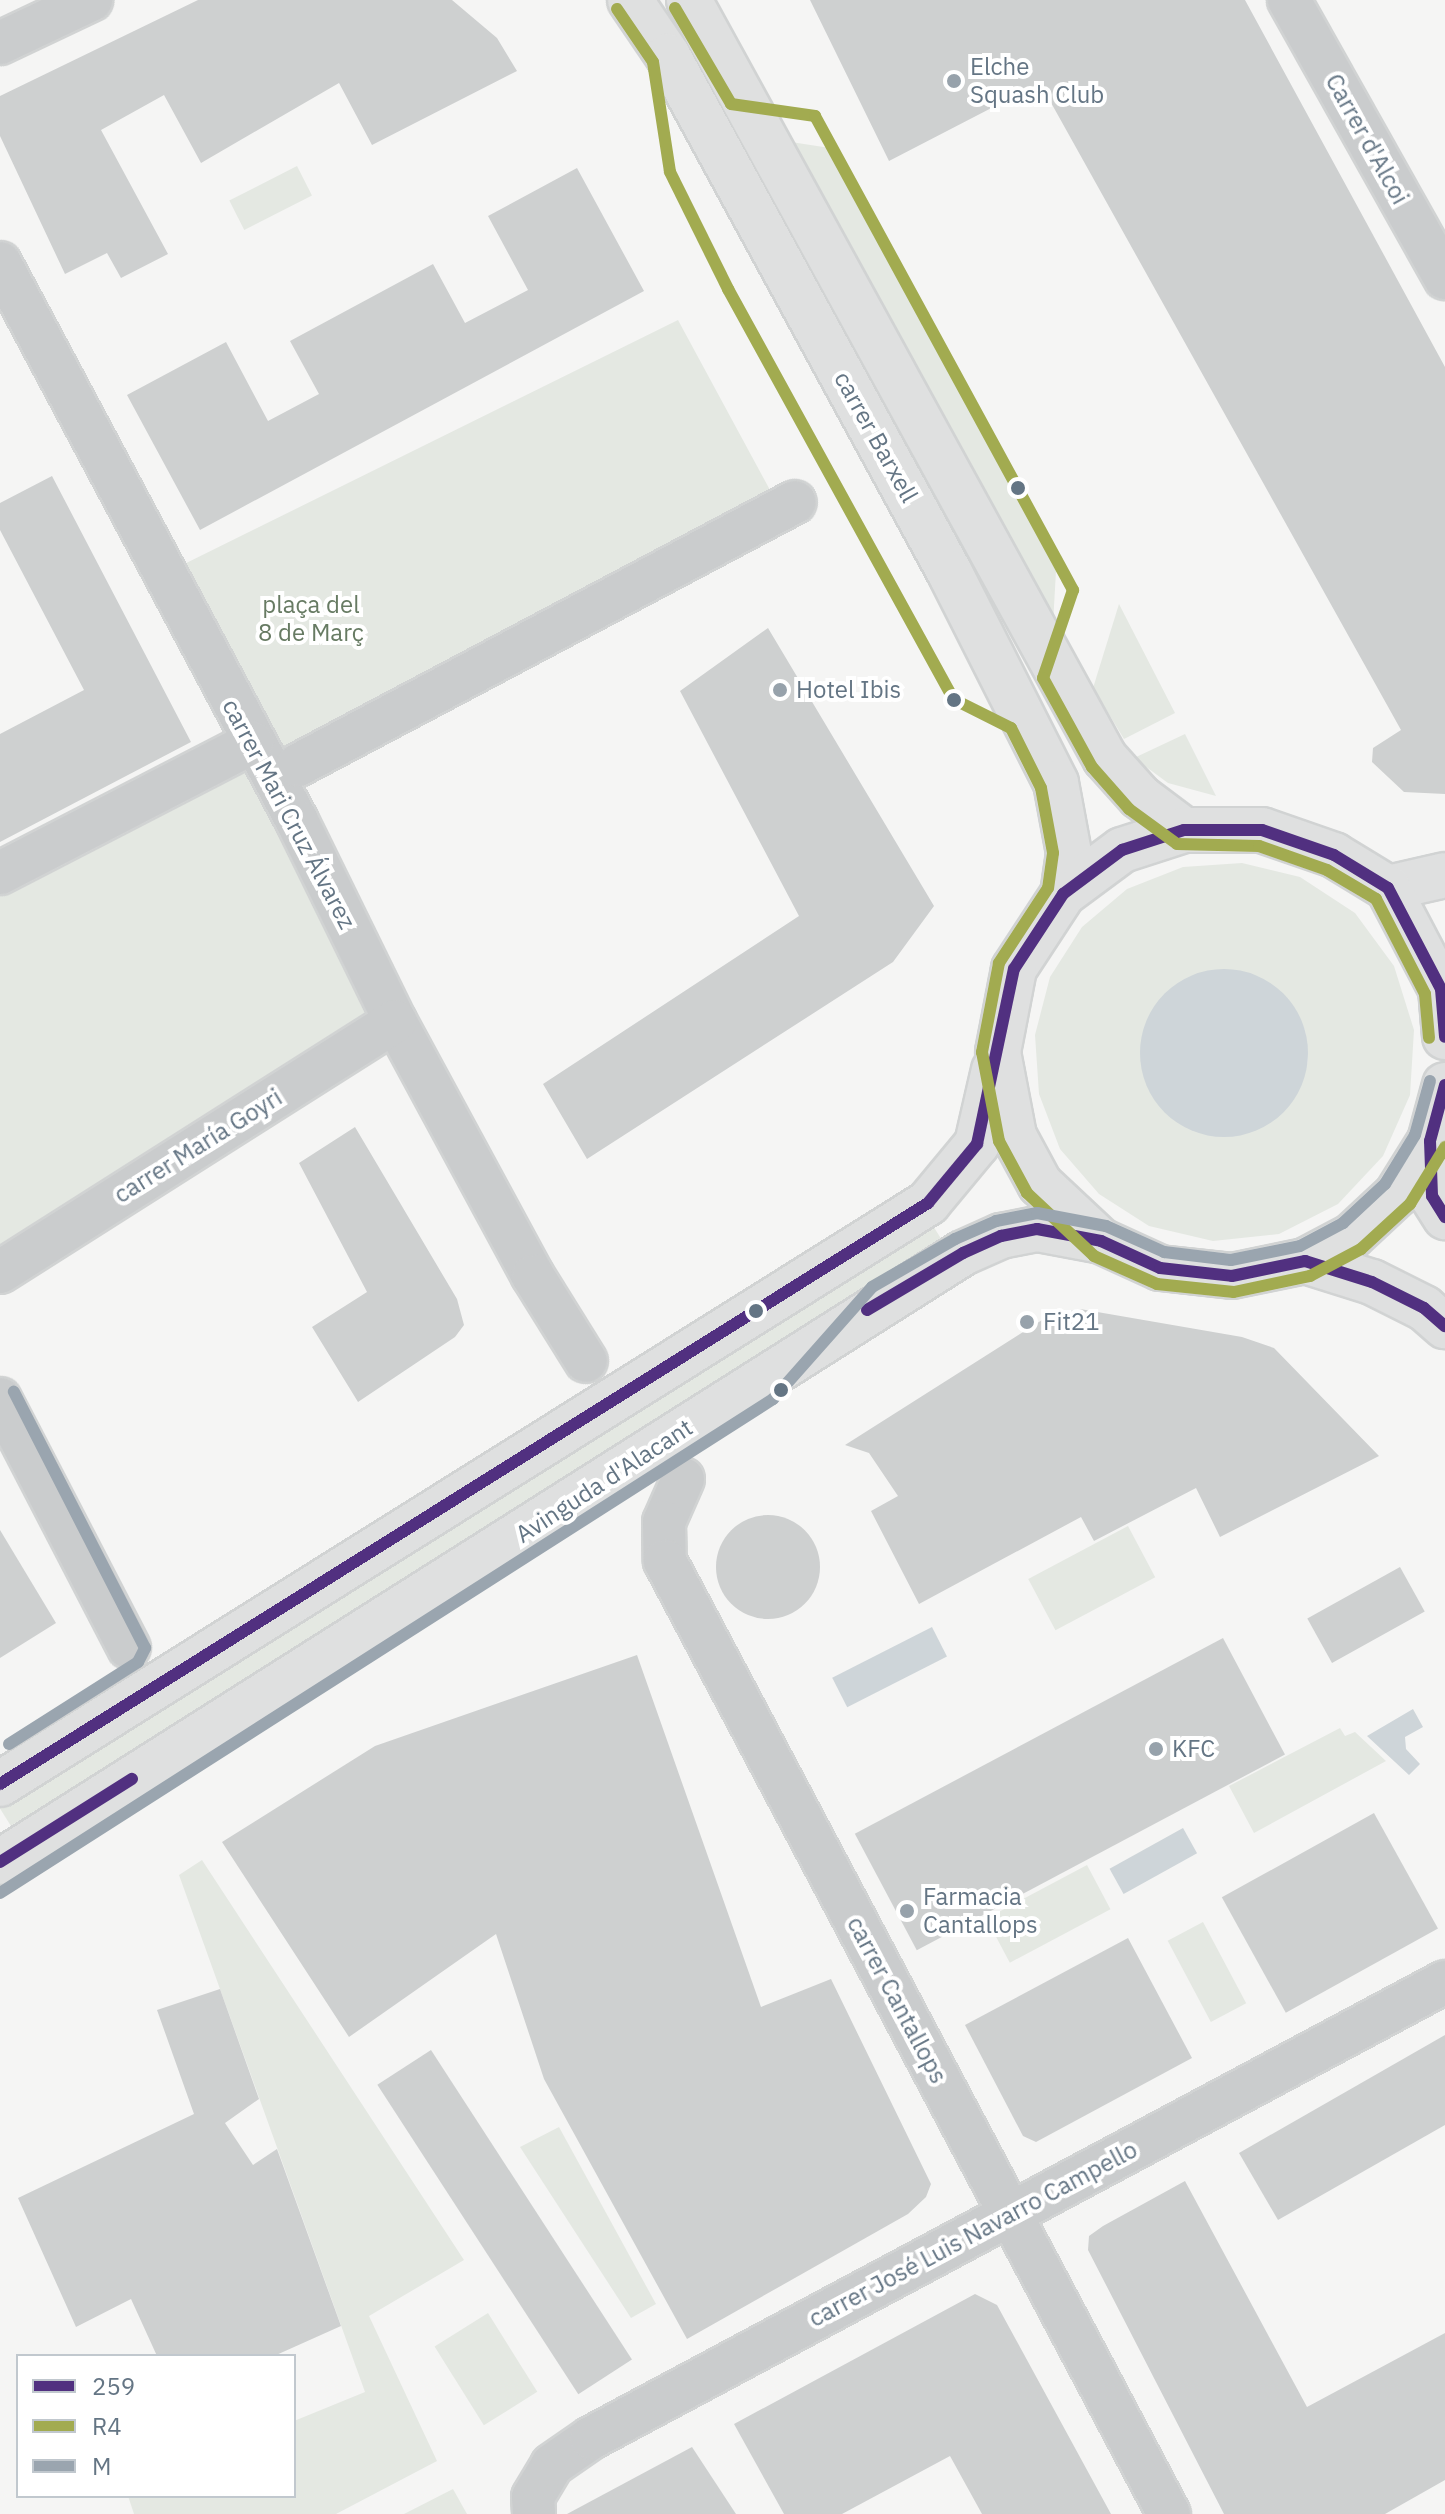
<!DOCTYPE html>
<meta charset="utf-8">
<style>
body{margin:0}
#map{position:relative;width:1445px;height:2514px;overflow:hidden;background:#f5f5f4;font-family:"IBM Plex Sans",sans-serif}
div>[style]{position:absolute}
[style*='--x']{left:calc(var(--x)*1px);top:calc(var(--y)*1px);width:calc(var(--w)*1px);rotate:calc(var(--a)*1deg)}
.green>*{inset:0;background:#e4e8e2;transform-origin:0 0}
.water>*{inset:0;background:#ced5d9;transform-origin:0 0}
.round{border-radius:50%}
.building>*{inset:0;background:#ced0d0;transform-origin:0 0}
.roads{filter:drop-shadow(2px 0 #d1d3d3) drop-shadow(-2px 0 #d1d3d3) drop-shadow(0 2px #d1d3d3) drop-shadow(0 -2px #d1d3d3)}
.street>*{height:42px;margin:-21px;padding:0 21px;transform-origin:21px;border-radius:21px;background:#cacccd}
.secondary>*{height:44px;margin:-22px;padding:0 22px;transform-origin:22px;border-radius:22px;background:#dfe0e0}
.primary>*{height:44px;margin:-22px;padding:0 22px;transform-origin:22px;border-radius:22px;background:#dfe0e0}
.highway>*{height:44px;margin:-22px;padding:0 22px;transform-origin:22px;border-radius:22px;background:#dfe0e0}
.bus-1>*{height:12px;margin:-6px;padding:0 6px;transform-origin:6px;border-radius:6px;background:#513080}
.bus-2>*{height:12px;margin:-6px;padding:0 6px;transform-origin:6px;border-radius:6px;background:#a2ab50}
.bus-3>*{height:12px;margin:-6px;padding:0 6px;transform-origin:6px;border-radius:6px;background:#9aa5af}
.dots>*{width:22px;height:22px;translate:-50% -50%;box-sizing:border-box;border:4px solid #fff;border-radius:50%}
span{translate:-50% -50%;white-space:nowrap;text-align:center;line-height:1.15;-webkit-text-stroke:8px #fff;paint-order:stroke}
.poi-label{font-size:24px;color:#647584}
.left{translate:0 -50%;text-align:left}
.street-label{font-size:24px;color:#647584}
.park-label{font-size:24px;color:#677b63}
.legend{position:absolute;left:16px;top:2354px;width:280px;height:144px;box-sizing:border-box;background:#fff;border:2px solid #c1c8ce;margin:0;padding:10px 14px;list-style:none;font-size:24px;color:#647584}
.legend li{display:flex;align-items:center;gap:16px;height:40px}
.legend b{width:40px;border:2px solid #c1c8ce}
</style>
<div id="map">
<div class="green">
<div style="clip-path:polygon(791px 142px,830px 148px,1056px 571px,1053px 624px)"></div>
<div style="left:297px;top:166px;width:33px;height:76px;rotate:63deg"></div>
<div style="clip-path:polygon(678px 320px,770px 490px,266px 764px,395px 1021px,0 1272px,0 873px,252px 743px,162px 575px)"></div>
<div style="clip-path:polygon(1119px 604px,1175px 713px,1124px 739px,1093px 688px)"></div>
<div style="clip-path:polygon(1185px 734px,1216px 796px,1168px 783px,1134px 758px)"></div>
<div style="clip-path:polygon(evenodd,1242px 863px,1300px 877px,1355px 913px,1394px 966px,1414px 1030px,1410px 1095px,1383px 1156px,1338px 1204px,1279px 1234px,1213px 1241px,1149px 1226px,1099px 1194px,1060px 1149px,1039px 1094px,1035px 1035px,1050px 977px,1082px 927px,1127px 889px,1183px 867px,1242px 863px,1288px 998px,1305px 1030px,1308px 1064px,1288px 998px)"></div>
<div style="left:930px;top:1221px;width:26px;height:1100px;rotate:58deg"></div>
<div style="left:1128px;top:1526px;width:58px;height:113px;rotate:62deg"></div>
<div style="clip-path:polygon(1340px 1728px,1345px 1736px,1355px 1732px,1386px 1761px,1254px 1833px,1229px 1786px)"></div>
<div style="clip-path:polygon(202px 1860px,464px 2260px,369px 2316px,437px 2461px,336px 2514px,134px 2514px,128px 2496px,294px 2496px,294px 2421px,365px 2392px,179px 1875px)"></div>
<div style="left:1087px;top:1865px;width:50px;height:114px;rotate:62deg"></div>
<div style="left:1203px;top:1922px;width:92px;height:40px;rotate:62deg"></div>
<div style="clip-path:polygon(559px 2127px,656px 2304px,631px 2318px,520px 2147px)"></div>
<div style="left:488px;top:2313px;width:93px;height:63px;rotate:58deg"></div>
<div style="clip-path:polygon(453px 2489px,467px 2514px,404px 2514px)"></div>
</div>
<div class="water">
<div class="round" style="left:1140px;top:969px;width:168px;height:168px"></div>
<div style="left:932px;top:1627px;width:33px;height:112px;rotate:63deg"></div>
<div style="clip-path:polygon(1413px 1709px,1423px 1727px,1405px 1737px,1406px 1749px,1420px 1764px,1409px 1775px,1367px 1736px)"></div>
<div style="left:1183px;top:1828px;width:29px;height:84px;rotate:61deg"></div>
</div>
<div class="building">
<div style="clip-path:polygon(198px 0,452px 0,497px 38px,517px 71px,372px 145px,339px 83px,201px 163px,164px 95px,101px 130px,168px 254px,121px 278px,107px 253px,65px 274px,0 136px,0 96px)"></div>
<div style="clip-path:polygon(810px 0,1245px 0,1445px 367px,1445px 794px,1404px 792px,1372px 762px,1373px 748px,1401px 730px,1040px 83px,889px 161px)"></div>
<div style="clip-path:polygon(577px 168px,644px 291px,200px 530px,127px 395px,226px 342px,268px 421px,319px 394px,290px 341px,433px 264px,465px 323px,528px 290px,488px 216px)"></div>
<div style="clip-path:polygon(52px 476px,191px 742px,0 842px,0 734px,84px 690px,0 530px,0 503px)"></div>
<div style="clip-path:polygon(768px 628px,934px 906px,893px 962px,587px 1159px,543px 1084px,799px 916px,680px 691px)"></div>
<div style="clip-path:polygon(355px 1127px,457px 1299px,464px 1325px,455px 1337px,358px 1402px,312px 1327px,367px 1292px,299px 1163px)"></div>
<div style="clip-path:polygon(1080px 1309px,1242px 1337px,1274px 1348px,1379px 1456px,1220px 1537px,1196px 1488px,1094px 1541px,1081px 1517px,919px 1604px,871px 1511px,898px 1496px,869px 1453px,845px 1445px,1050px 1315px)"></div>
<div class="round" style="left:716px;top:1515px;width:104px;height:104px"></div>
<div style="clip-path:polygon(0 1530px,56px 1623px,0 1658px)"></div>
<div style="left:1400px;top:1567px;width:51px;height:106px;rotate:61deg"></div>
<div style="left:1223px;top:1638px;width:132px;height:417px;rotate:62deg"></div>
<div style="clip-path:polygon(637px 1655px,761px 2007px,831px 1979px,931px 2184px,926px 2197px,908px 2214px,687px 2339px,544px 2079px,496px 1934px,349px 2037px,222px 1842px,375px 1746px)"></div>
<div style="left:1374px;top:1813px;width:132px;height:174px;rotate:61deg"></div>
<div style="clip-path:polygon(1128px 1938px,1192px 2058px,1036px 2142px,1023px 2136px,965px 2025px)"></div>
<div style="clip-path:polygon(220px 1989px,259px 2099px,225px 2123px,253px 2165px,277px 2149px,341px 2326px,274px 2356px,157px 2356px,131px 2299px,76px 2327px,18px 2198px,194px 2114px,157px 2010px)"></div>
<div style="clip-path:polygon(1445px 2035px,1445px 2125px,1278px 2220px,1239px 2153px)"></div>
<div style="left:431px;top:2050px;width:369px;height:64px;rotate:57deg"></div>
<div style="clip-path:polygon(1185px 2181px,1307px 2407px,1445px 2333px,1445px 2480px,1385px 2514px,1224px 2514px,1088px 2250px,1089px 2236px,1103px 2226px)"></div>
<div style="clip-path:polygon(975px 2294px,997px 2305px,1111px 2514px,982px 2514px,950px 2456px,842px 2514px,784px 2514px,734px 2424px)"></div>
<div style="clip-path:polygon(692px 2447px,736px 2514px,567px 2514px)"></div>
</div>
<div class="roads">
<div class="street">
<div style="--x:1289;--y:0;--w:319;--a:60.7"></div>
<div style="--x:0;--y:43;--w:101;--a:-25.3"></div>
<div style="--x:0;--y:263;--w:632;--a:61.98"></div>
<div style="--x:297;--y:821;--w:223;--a:63.9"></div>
<div style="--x:395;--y:1021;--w:290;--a:61.6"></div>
<div style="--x:533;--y:1276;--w:100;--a:58.1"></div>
<div style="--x:298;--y:765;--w:562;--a:-27.89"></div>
<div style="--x:0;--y:873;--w:284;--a:-27.3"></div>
<div style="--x:0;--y:1272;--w:468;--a:-32.4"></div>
<div style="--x:0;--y:1399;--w:280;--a:62.6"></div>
<div style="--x:683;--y:1479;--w:47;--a:113.8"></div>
<div style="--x:664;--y:1522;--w:39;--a:89"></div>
<div style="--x:665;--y:1561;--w:1078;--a:62.13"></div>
<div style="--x:534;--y:2514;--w:17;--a:-93"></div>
<div style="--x:533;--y:2497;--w:37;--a:-59"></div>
<div style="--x:552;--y:2465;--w:47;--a:-34.7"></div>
<div style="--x:591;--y:2438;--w:968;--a:-28.1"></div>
</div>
<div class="secondary">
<div style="--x:1388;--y:888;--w:58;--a:-12.8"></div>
</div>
<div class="primary">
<div style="--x:630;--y:0;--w:68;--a:55.8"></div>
<div style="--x:668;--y:56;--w:589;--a:61.39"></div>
<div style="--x:950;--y:573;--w:235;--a:63.2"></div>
<div style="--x:1056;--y:783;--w:71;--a:79.5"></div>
<div style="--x:1069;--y:853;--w:41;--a:98.3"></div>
<div style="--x:689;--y:0;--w:865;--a:61.24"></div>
<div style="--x:1105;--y:758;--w:52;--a:48.1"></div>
<div style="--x:1140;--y:797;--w:55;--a:36.9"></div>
</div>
<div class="highway">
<div style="--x:1445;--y:1037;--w:48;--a:-94.8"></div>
<div style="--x:1441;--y:989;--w:114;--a:-117.7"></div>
<div style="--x:1388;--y:888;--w:63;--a:-148.6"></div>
<div style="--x:1334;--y:855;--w:76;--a:-160.9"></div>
<div style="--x:1262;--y:830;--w:78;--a:180"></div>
<div style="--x:1184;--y:830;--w:65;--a:162.1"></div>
<div style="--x:1122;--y:850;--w:74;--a:143.3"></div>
<div style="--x:1063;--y:894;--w:90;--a:123.2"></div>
<div style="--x:1014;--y:969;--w:85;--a:100.9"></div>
<div style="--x:998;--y:1052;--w:86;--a:79.2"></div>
<div style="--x:1014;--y:1136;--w:55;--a:61.6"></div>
<div style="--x:1040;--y:1184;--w:83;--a:43.1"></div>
<div style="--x:1101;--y:1241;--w:65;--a:24.6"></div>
<div style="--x:1160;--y:1268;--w:72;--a:6.3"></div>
<div style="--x:1232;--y:1276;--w:75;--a:-11.6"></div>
<div style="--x:1305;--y:1261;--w:53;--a:-28"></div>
<div style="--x:1352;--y:1236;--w:62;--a:-43"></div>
<div style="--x:1397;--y:1194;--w:62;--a:-58.1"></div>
<div style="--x:1430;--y:1141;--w:58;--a:-75"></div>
<div style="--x:1430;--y:1141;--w:55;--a:87.9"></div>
<div style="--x:1432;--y:1196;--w:25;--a:58"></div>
<div style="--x:1305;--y:1261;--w:70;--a:17.4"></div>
<div style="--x:1372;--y:1282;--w:58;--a:26.6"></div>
<div style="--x:1424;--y:1308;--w:28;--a:41"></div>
<div style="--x:0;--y:1784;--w:1095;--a:-32.05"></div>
<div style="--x:928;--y:1203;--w:77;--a:-50.3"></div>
<div style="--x:977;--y:1144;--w:76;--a:-77.1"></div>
<div style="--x:0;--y:1862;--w:1139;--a:-32.31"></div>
<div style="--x:963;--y:1253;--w:42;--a:-24.1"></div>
<div style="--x:1001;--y:1236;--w:37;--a:-11"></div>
<div style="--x:1037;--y:1229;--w:65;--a:10.6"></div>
</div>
</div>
<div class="bus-1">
<div style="--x:1445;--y:1085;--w:58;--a:105"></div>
<div style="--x:1430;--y:1141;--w:55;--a:87.9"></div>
<div style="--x:1432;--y:1196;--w:25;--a:58"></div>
<div style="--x:867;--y:1310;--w:112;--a:-30.7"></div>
<div style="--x:963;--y:1253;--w:42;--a:-24.1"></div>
<div style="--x:1001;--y:1236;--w:37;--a:-11"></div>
<div style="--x:1037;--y:1229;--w:65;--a:10.6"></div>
<div style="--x:1101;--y:1241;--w:65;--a:24.6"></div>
<div style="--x:1160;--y:1268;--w:72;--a:6.3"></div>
<div style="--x:1232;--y:1276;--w:75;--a:-11.6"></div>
<div style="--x:1305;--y:1261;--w:70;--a:17.4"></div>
<div style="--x:1372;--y:1282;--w:58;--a:26.6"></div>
<div style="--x:1424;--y:1308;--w:28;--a:41"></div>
<div style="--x:0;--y:1784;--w:1095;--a:-32.05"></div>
<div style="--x:928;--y:1203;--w:77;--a:-50.3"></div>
<div style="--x:977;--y:1144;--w:179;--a:-78.1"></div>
<div style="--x:1014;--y:969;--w:90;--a:-56.8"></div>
<div style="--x:1063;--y:894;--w:74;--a:-36.7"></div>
<div style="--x:1122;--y:850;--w:65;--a:-17.9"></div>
<div style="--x:1184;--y:830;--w:78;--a:0"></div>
<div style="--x:1262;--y:830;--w:76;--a:19.1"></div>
<div style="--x:1334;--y:855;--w:63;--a:31.4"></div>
<div style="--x:1388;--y:888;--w:114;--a:62.3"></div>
<div style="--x:1441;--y:989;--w:48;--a:85.2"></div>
<div style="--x:0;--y:1862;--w:156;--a:-32.2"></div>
</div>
<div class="bus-2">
<div style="--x:675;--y:8;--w:111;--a:59.7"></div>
<div style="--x:731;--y:104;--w:85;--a:8.1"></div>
<div style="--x:815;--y:116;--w:540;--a:61.44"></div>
<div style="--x:1073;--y:590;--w:93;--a:108.8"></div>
<div style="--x:1043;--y:678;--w:102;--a:61.2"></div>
<div style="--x:1092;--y:767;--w:56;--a:48.6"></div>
<div style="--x:1129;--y:809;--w:59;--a:36.1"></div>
<div style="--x:1177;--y:844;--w:82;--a:1.4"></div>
<div style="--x:1259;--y:846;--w:72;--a:19.4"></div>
<div style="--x:1327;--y:870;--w:57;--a:30.6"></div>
<div style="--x:1376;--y:899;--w:107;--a:62.7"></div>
<div style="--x:1425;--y:994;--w:44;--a:84.8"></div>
<div style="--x:617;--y:9;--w:64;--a:55.8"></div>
<div style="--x:653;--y:62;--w:111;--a:81.2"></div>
<div style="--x:670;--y:172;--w:131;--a:63.6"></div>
<div style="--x:728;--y:289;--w:468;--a:61.2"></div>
<div style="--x:953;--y:699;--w:65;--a:26.6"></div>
<div style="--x:1011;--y:728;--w:67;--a:63.4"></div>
<div style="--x:1041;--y:788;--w:66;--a:79.5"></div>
<div style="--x:1053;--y:853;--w:35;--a:98"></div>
<div style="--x:1048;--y:888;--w:90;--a:123.2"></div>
<div style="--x:999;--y:963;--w:91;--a:100.8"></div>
<div style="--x:982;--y:1052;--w:91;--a:79.2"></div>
<div style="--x:999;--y:1141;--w:59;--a:61.7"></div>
<div style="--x:1027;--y:1193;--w:92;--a:43.2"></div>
<div style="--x:1094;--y:1256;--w:69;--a:24"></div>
<div style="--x:1157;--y:1284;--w:77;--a:5.9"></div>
<div style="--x:1234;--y:1292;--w:78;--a:-11.9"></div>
<div style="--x:1310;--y:1276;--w:58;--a:-27.9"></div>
<div style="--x:1361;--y:1249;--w:67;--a:-42.6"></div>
<div style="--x:1410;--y:1204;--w:67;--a:-58.4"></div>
</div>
<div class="bus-3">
<div style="--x:9;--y:1744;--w:153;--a:-32.4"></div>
<div style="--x:138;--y:1662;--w:16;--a:-63"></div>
<div style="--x:145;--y:1648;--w:288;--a:-117.1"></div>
<div style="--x:0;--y:1893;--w:917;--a:-32.58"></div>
<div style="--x:773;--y:1399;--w:149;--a:-48.5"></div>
<div style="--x:872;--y:1287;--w:96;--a:-30"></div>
<div style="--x:955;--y:1239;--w:45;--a:-23.7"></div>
<div style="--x:996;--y:1221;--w:42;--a:-11"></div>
<div style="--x:1037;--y:1213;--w:70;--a:10.7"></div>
<div style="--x:1106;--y:1226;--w:64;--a:24.1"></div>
<div style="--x:1164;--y:1252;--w:67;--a:6.8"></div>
<div style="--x:1231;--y:1260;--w:70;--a:-11.5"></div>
<div style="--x:1300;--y:1246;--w:49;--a:-28.1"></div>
<div style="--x:1343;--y:1223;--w:57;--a:-42.9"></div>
<div style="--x:1385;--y:1184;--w:57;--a:-58.5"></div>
<div style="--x:1415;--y:1135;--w:56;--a:-74.5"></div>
</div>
<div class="dots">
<div style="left:954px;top:81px;background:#97a2ab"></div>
<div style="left:1018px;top:488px;background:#647584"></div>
<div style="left:780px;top:690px;background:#97a2ab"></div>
<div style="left:954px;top:700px;background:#647584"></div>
<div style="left:756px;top:1311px;background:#647584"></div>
<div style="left:1027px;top:1322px;background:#97a2ab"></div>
<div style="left:781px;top:1390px;background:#647584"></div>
<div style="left:1156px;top:1749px;background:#97a2ab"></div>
<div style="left:907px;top:1911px;background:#97a2ab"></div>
</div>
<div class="poi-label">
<span class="left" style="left:970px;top:81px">Elche<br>Squash Club</span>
<span class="left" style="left:796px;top:690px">Hotel Ibis</span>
<span class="left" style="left:1043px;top:1322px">Fit21</span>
<span class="left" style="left:1172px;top:1749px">KFC</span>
<span class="left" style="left:923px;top:1911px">Farmacia<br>Cantallops</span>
</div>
<div class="street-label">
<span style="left:1367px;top:139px;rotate:61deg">Carrer d'Alcoi</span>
<span style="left:876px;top:437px;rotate:61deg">carrer Barxell</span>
<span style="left:289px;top:814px;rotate:62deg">carrer Mari Cruz Álvarez</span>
<span style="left:198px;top:1146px;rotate:-32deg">carrer María Goyri</span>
<span style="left:604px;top:1481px;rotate:-33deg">Avinguda d'Alacant</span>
<span style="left:897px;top:2000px;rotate:62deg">carrer Cantallops</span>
<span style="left:973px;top:2234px;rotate:-28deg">carrer José Luis Navarro Campello</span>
</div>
<div class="park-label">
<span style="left:311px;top:619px">plaça del<br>8 de Març</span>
</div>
<ul class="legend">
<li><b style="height:10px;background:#513080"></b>259</li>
<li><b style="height:10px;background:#a2ab50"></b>R4</li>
<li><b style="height:10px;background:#9aa5af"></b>M</li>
</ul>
</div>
